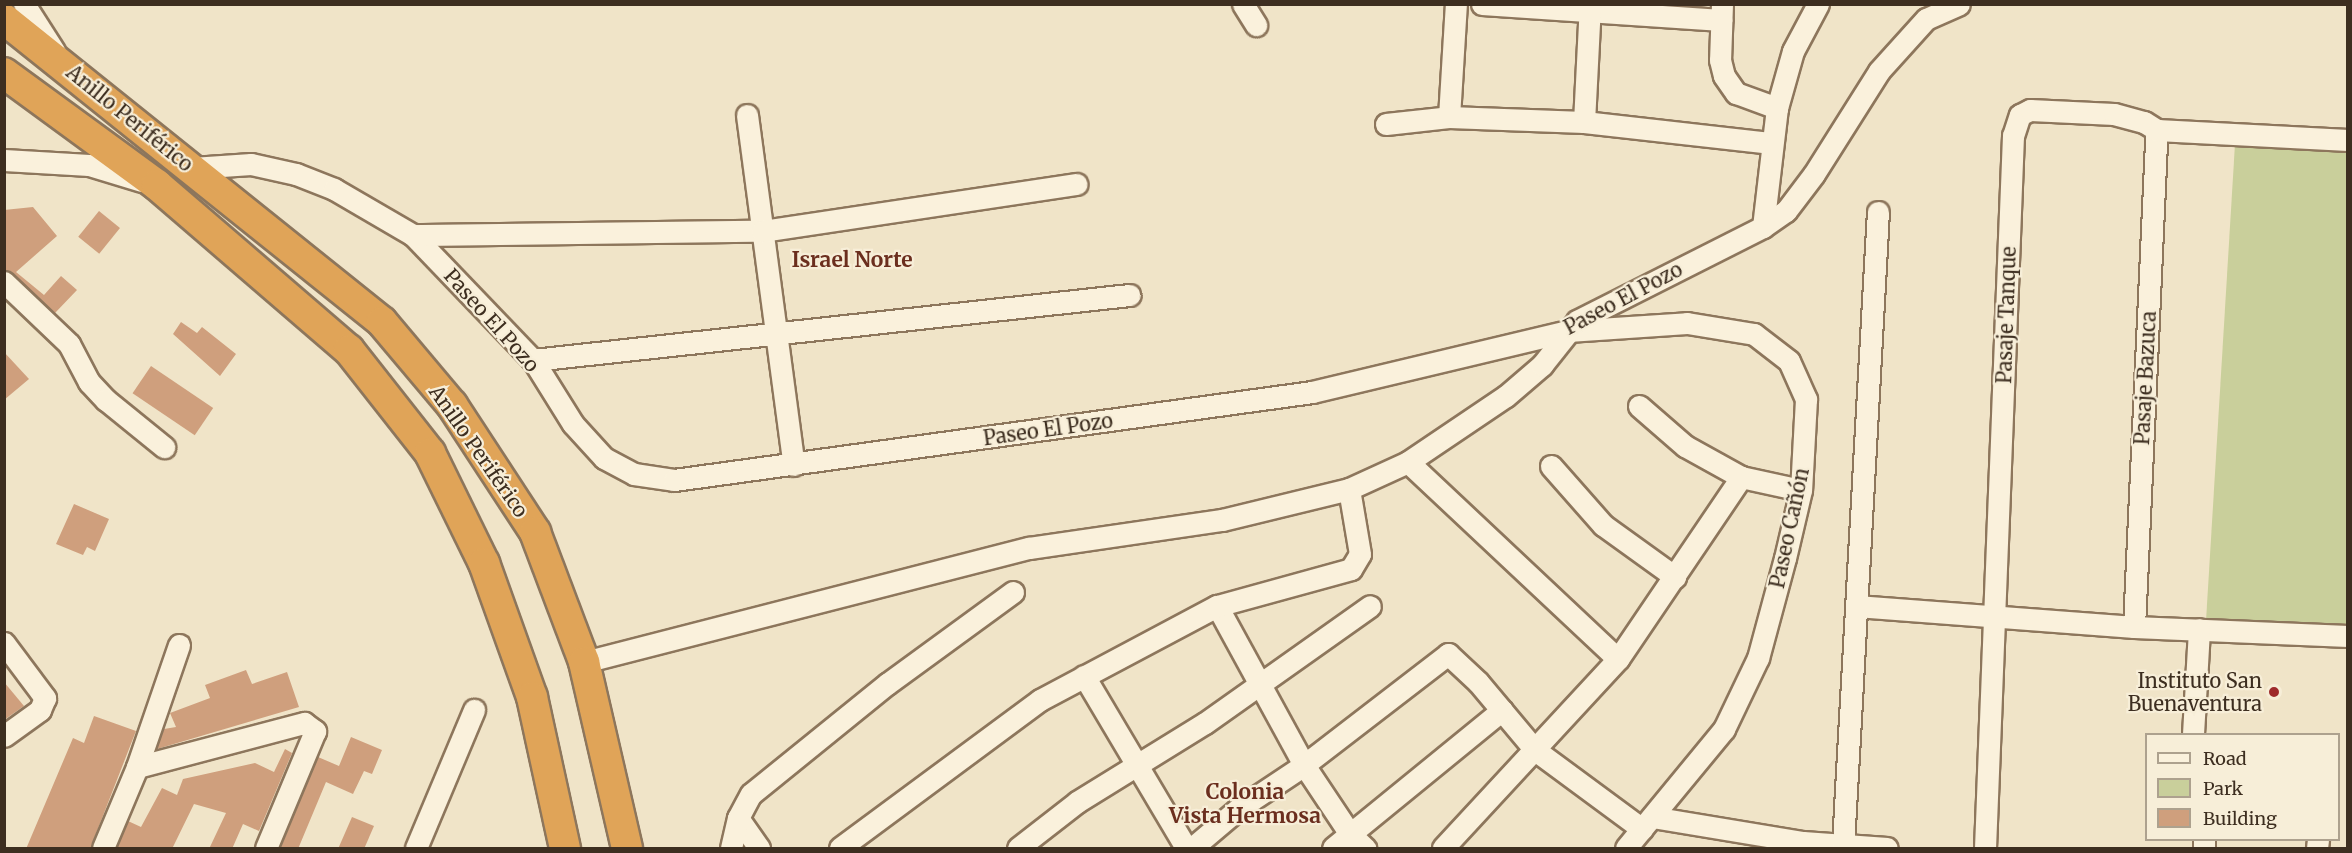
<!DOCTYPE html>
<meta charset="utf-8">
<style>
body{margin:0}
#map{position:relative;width:2352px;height:853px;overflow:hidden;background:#f0e4c8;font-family:Merriweather,serif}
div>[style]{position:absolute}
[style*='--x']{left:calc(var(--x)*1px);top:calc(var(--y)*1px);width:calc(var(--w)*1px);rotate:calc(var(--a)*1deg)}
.green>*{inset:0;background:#c9cf9b}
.building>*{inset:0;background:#cf9f7d;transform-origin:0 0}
.roads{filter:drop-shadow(2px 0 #8d765c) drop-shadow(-2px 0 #8d765c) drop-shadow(0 2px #8d765c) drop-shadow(0 -2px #8d765c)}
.minor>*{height:21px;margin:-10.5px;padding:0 10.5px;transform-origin:10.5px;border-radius:10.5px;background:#faf1dc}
.highway>*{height:30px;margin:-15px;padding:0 15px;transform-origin:15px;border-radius:15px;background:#e0a458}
.dots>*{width:16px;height:16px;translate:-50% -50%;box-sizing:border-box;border:3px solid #f7eed8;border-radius:50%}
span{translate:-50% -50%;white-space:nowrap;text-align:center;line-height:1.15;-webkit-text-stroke:4.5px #f7eed8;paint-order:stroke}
.street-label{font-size:20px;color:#3d2e20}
.poi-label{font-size:20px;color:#3d2e20}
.right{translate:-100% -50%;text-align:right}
.neighbourhood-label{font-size:21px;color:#6b2e1e;font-weight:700}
.frame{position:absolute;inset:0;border:6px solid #3d2e20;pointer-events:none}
.legend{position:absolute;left:2145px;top:733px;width:195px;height:108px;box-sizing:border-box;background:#f7eed8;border:2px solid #ada18e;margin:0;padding:8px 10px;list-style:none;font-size:18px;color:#3d2e20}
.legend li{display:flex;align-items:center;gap:12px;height:30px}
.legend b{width:30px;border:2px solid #ada18e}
</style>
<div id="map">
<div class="green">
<div style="clip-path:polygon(2235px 144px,2347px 149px,2347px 627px,2206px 621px)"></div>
</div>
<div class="building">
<div style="clip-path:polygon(33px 207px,57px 236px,16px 272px,44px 295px,61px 276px,77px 290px,55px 313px,4px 270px,4px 210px)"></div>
<div style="left:99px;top:211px;width:27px;height:33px;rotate:39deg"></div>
<div style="clip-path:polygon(181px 322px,197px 333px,202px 327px,236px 354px,220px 376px,173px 334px)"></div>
<div style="clip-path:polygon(4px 352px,29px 379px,4px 400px)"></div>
<div style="left:151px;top:366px;width:75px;height:33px;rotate:34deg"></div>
<div style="clip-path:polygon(74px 504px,109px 519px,95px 551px,87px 547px,83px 555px,56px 544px)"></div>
<div style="clip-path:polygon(246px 670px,252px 684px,287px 672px,299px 707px,157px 749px,164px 729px,176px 727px,170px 713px,210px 698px,205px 685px)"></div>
<div style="clip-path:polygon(4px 682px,24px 706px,4px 720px)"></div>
<div style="clip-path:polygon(94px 716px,136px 731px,90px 849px,26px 849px,73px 738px,84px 743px)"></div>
<div style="clip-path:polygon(351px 737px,382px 750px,372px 774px,364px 771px,353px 794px,326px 782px,298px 849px,280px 849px,318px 757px,339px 766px)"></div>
<div style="clip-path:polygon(285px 749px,292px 753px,259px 831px,243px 824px,232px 849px,209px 849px,226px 813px,194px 804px,172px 849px,117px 849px,128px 821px,141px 827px,162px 788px,177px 795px,183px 779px,255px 763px,274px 772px)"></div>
<div style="clip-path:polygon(352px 817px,374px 826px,364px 849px,338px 849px)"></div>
</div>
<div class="roads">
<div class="minor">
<div style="--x:24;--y:4;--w:56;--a:57.4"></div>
<div style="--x:1243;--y:4;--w:25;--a:58"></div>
<div style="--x:1482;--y:4;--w:240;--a:3.8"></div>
<div style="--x:1722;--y:4;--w:56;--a:92"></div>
<div style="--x:1720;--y:60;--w:16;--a:76"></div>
<div style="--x:1724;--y:76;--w:21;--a:55"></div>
<div style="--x:1736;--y:93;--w:44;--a:20.1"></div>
<div style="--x:747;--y:115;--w:353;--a:82.4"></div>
<div style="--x:1449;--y:117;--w:113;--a:-86.5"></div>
<div style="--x:1584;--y:122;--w:118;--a:-87.1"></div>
<div style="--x:1386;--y:124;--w:63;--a:-6.3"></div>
<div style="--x:1449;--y:117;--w:135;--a:2.1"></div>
<div style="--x:1584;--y:122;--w:189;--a:6.4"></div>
<div style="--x:4;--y:160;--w:85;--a:3.4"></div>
<div style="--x:89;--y:165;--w:55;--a:16.8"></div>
<div style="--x:192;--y:168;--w:59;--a:-3.9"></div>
<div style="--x:251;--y:164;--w:46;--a:12.5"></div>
<div style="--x:296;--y:174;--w:41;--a:21.5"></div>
<div style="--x:334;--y:189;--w:91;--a:30.2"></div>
<div style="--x:413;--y:235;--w:173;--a:46.2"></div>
<div style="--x:533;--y:360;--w:75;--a:58"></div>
<div style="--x:573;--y:424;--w:46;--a:47.6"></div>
<div style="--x:604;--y:458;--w:34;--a:28"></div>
<div style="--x:634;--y:474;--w:40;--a:8.5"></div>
<div style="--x:674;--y:480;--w:644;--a:-7.85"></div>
<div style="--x:1312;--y:392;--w:263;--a:-13.4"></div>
<div style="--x:1568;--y:331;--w:119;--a:-3.8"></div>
<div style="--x:1687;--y:323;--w:68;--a:9.3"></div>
<div style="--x:1754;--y:334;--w:44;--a:37.6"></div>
<div style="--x:1789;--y:361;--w:42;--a:65.9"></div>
<div style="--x:1806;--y:399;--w:91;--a:93.1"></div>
<div style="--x:1801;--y:490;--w:70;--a:103.2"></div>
<div style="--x:1785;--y:558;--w:104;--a:105.1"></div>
<div style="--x:1758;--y:658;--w:79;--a:115.6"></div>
<div style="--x:1724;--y:729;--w:154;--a:129.5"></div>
<div style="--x:1763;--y:227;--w:28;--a:-35"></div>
<div style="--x:1786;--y:211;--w:46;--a:-52.9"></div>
<div style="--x:1814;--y:174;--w:122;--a:-57.7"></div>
<div style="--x:1879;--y:71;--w:70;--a:-47.9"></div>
<div style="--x:1926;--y:19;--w:36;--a:-24"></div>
<div style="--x:413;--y:235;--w:349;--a:-0.7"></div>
<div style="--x:762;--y:231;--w:318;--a:-8.5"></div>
<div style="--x:4;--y:282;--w:90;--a:43.6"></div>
<div style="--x:69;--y:344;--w:43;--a:62.2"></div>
<div style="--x:89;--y:382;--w:25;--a:47"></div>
<div style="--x:106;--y:400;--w:75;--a:39"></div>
<div style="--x:533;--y:360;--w:600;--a:-6.22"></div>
<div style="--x:1408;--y:462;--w:288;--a:43.2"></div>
<div style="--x:1551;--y:466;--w:79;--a:48.6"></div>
<div style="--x:1603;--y:525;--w:89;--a:35.8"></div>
<div style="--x:1741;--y:477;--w:61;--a:12.2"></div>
<div style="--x:1217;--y:606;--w:181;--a:61.3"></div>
<div style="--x:1304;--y:765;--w:83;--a:56.3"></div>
<div style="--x:1350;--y:834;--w:21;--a:43"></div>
<div style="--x:1856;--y:606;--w:279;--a:4.3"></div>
<div style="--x:2134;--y:627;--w:214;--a:2.4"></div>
<div style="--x:2134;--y:627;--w:498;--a:-87.4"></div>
<div style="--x:4;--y:643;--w:69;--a:53.3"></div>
<div style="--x:45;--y:698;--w:13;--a:113"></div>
<div style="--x:40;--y:710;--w:44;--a:144.2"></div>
<div style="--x:584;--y:662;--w:459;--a:-14.4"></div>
<div style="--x:1029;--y:548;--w:195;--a:-8.3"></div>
<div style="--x:1222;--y:520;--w:131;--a:-13.7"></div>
<div style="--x:1349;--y:489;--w:65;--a:-24.6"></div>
<div style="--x:1408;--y:462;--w:118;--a:-34"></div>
<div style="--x:1506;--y:396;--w:48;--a:-40.7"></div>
<div style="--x:1542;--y:365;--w:56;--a:-51.5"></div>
<div style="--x:1577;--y:321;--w:208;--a:-26.8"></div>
<div style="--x:1763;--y:227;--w:120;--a:-83.3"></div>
<div style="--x:1777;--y:108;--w:59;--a:-74.3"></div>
<div style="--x:1793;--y:51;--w:53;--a:-62"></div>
<div style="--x:1084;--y:676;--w:200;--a:59.3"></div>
<div style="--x:2193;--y:734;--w:105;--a:-86.7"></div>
<div style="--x:137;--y:767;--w:129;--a:-71"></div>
<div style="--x:1652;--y:817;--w:153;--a:9.4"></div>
<div style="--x:1803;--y:842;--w:84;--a:4.1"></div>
<div style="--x:738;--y:818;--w:37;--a:55"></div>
<div style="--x:1843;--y:845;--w:634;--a:-86.84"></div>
<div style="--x:103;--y:848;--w:88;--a:-67.2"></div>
<div style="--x:137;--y:767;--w:173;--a:-14.8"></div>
<div style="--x:304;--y:723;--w:14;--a:36"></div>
<div style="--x:315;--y:731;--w:127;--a:112.7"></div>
<div style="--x:416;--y:848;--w:150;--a:-67.2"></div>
<div style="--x:731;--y:848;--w:31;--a:-77"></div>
<div style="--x:738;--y:818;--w:27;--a:-62"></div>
<div style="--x:751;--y:794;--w:175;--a:-39"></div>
<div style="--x:887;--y:684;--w:156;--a:-36.1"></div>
<div style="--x:840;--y:848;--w:249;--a:-36.5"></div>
<div style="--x:1040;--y:700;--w:200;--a:-28"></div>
<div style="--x:1217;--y:606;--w:139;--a:-15.4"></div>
<div style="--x:1351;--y:569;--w:17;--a:-59"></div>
<div style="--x:1360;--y:554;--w:66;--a:-99.6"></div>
<div style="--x:1018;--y:848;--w:75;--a:-37.9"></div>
<div style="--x:1077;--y:802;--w:150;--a:-31.7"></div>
<div style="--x:1205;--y:723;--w:202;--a:-35.3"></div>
<div style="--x:1192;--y:848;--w:60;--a:-40.3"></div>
<div style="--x:1238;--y:809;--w:79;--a:-33.7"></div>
<div style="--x:1304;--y:765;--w:182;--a:-37.6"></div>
<div style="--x:1448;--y:654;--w:41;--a:43"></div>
<div style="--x:1478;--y:682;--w:89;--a:50"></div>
<div style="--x:1535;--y:750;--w:133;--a:36.4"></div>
<div style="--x:1333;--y:848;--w:218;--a:-39.2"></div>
<div style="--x:1443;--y:848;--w:258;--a:-47.2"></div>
<div style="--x:1618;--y:659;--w:220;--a:-55.9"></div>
<div style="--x:1741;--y:477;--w:64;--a:-151"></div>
<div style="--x:1685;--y:446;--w:61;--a:-139"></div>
<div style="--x:1985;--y:848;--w:713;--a:-87.75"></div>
<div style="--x:2013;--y:136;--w:22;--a:-72"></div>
<div style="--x:2020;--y:115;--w:11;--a:-27"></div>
<div style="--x:2030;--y:110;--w:84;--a:2.7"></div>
<div style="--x:2114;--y:114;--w:31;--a:15"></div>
<div style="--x:2144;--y:122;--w:15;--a:32"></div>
<div style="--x:2157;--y:130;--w:191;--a:3"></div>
<div style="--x:2204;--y:848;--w:8;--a:-90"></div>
<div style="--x:2317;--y:848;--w:8;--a:-83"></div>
</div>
<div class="highway">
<div style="--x:4;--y:19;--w:484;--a:38.7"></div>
<div style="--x:382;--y:322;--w:109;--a:49.9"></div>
<div style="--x:452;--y:405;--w:152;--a:56.8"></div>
<div style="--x:535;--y:532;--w:139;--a:69.3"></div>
<div style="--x:584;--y:662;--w:191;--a:77"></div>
<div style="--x:4;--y:73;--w:190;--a:36.2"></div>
<div style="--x:157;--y:185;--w:253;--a:40.7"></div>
<div style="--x:349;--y:350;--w:131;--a:51.8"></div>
<div style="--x:430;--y:453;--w:123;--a:63.9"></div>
<div style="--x:484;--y:563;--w:142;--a:70.3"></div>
<div style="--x:532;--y:697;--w:155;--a:77.7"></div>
</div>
</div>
<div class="dots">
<div style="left:2274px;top:692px;background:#9e2a2b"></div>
</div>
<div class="street-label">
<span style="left:130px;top:118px;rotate:39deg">Anillo Periférico</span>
<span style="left:1623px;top:298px;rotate:-28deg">Paseo El Pozo</span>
<span style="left:2006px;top:315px;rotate:-88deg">Pasaje Tanque</span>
<span style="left:492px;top:320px;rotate:48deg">Paseo El Pozo</span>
<span style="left:2145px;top:378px;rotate:-87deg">Pasaje Bazuca</span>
<span style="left:1048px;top:429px;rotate:-8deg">Paseo El Pozo</span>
<span style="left:479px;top:451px;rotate:55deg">Anillo Periférico</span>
<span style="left:1789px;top:528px;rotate:-78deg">Paseo Cañón</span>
</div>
<div class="poi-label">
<span class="right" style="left:2262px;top:692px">Instituto San<br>Buenaventura</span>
</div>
<div class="neighbourhood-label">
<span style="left:852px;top:260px">Israel Norte</span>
<span style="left:1245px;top:804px">Colonia<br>Vista Hermosa</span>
</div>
<div class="frame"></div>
<ul class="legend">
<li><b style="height:8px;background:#faf1dc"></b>Road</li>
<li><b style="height:16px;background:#c9cf9b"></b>Park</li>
<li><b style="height:16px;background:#cf9f7d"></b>Building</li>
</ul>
</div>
